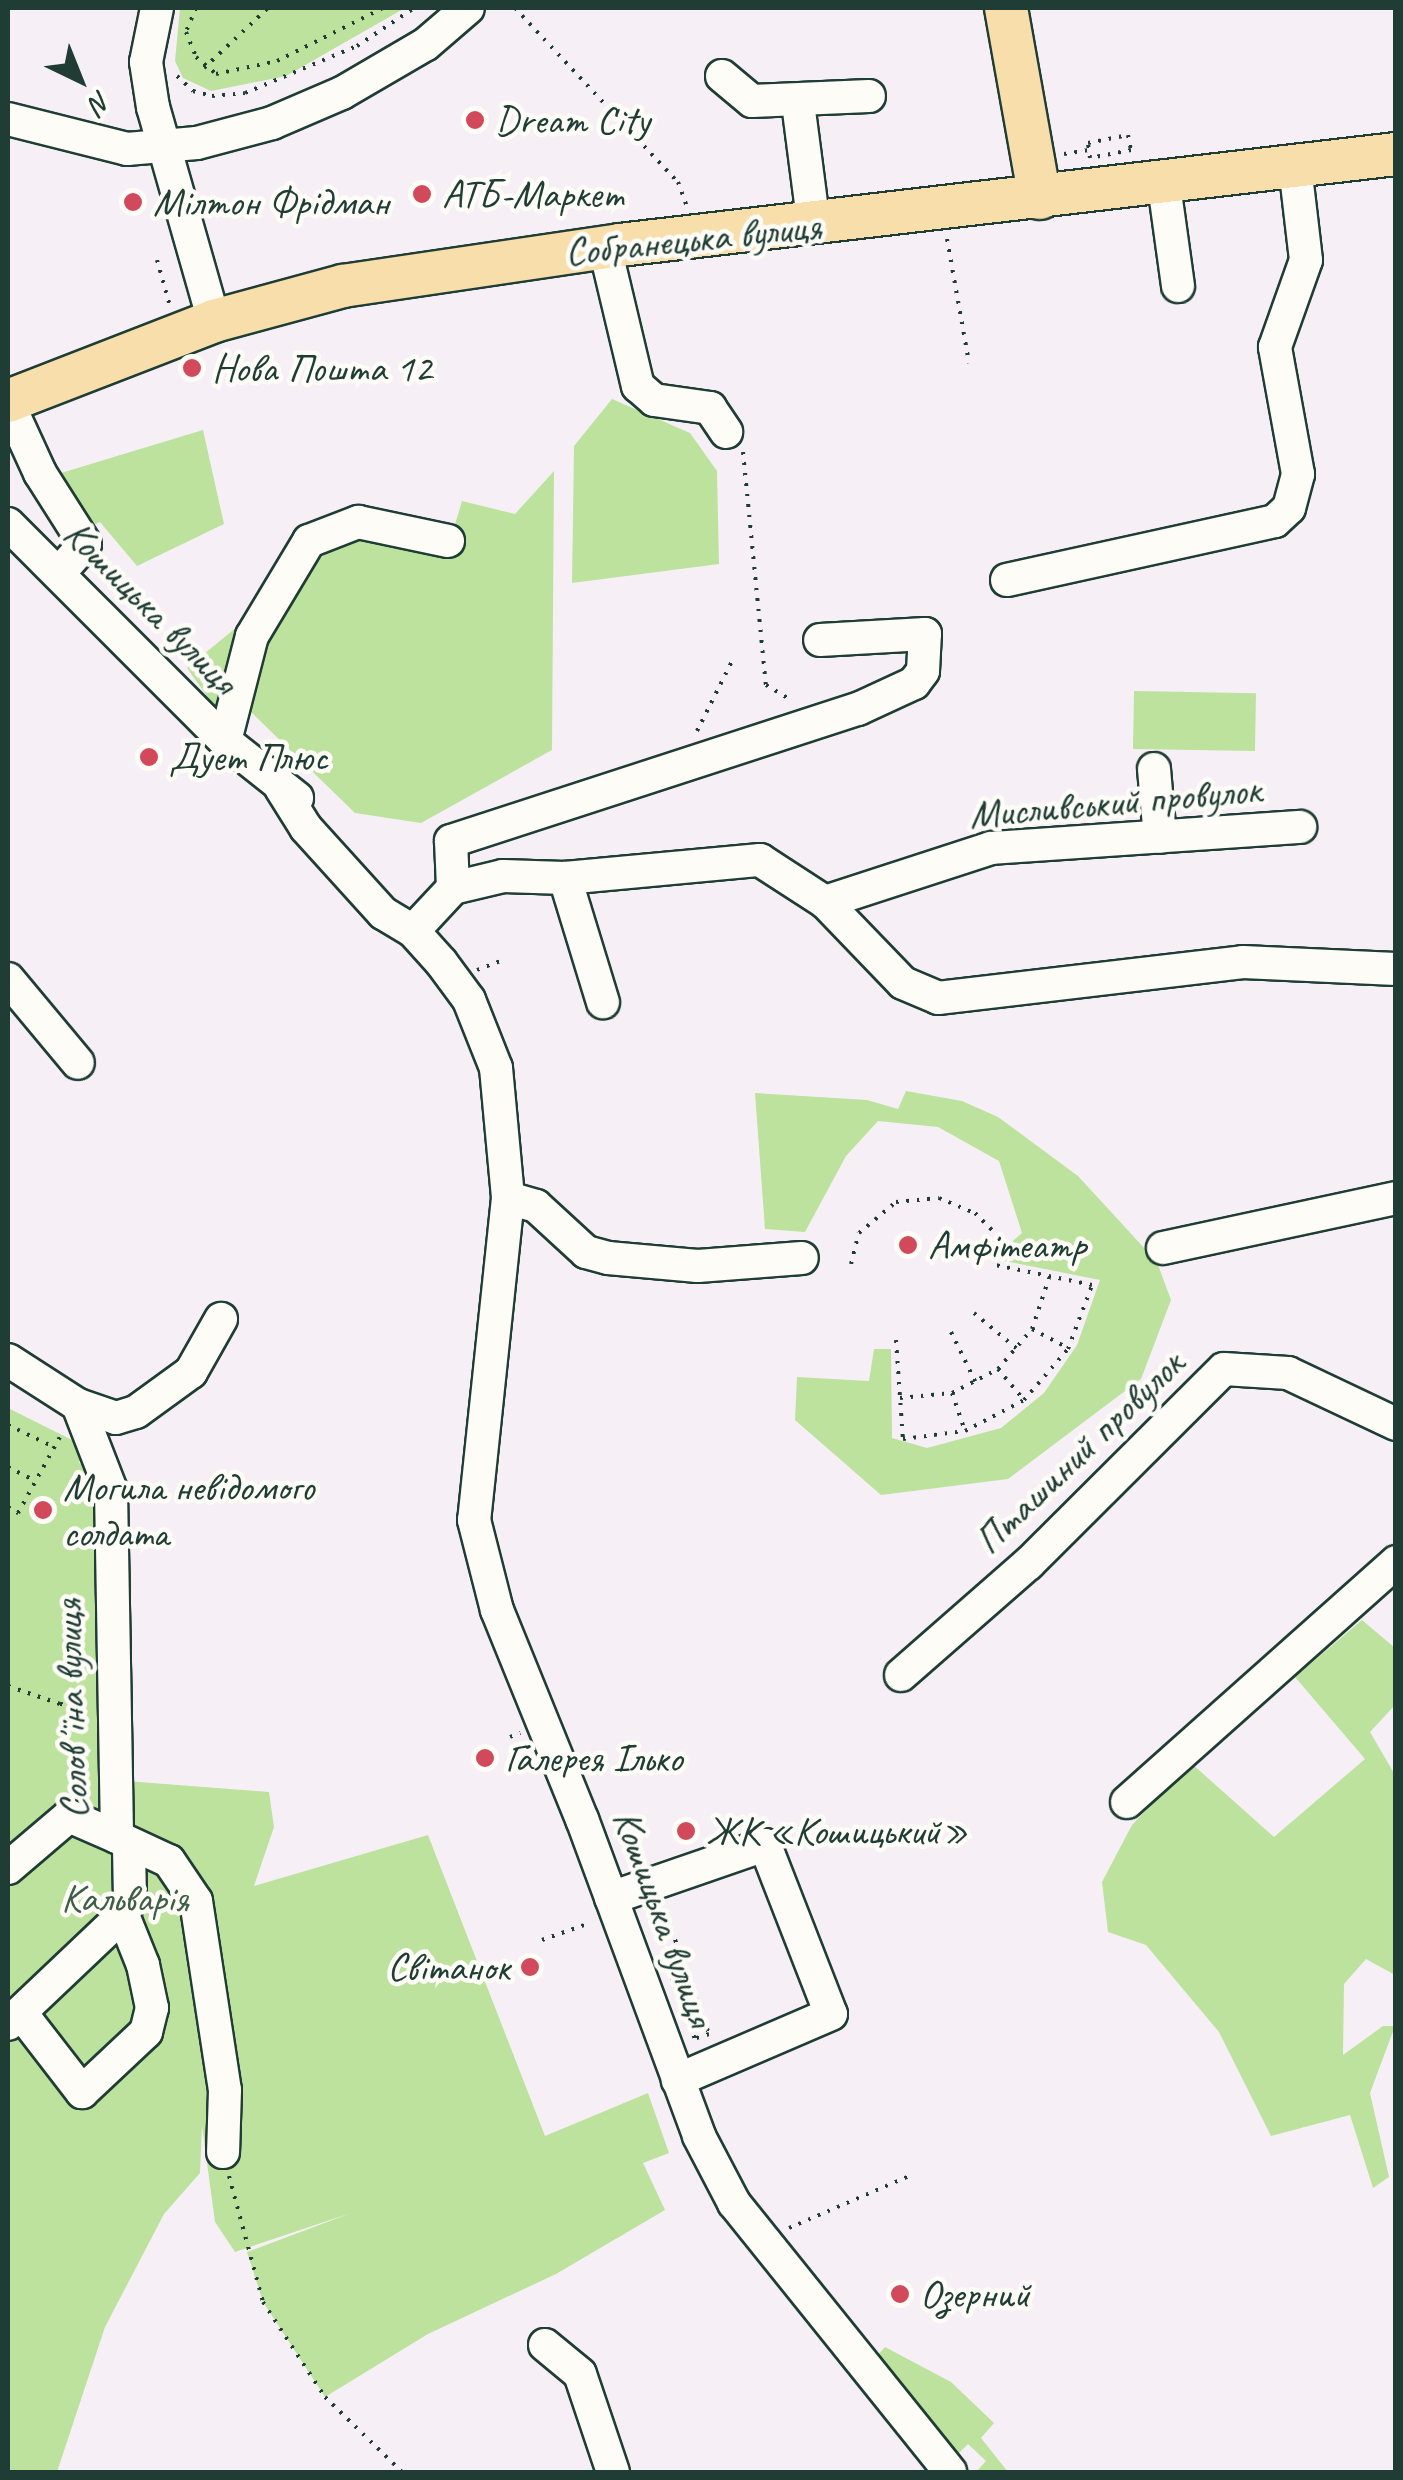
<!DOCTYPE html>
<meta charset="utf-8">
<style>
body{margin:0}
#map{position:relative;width:1403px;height:2480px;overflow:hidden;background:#f6f0f6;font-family:Caveat,sans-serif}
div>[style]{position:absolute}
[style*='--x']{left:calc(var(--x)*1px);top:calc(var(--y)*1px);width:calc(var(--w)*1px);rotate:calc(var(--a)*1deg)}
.green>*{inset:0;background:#bce29d;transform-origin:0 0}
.path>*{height:4px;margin-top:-2px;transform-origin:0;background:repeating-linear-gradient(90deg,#1f3d34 0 2.5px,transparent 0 10.5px)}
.roads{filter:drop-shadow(2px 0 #1f3d34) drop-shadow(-2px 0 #1f3d34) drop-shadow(0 2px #1f3d34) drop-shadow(0 -2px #1f3d34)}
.minor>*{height:32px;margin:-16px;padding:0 16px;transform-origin:16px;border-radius:16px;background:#fdfcf7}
.major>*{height:42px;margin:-21px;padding:0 21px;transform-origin:21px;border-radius:21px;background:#f8deab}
.dots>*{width:28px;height:28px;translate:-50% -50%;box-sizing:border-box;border:5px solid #fdfcf7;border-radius:50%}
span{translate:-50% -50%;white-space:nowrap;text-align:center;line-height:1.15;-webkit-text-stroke:9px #fdfcf7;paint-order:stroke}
.poi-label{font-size:40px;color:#1f3d34}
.left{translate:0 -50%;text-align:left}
.right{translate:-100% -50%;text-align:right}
.street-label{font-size:40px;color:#1f3d34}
.park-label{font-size:40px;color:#3e5e49}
.frame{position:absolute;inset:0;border:10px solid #1f3d34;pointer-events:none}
.north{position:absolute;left:30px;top:30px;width:100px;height:100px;-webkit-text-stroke:8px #fdfcf7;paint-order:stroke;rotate:137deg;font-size:28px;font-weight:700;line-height:40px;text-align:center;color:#1f3d34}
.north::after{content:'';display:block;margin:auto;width:35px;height:45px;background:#1f3d34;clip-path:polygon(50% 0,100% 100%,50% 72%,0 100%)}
</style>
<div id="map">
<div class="green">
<div style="clip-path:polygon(180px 8px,405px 8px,286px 76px,211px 91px,183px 78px,175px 61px)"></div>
<div style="clip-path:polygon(612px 399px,690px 433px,717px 471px,719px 564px,572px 583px,574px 446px)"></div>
<div style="clip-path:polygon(203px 430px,224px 524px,137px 566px,100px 522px,80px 532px,61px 473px)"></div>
<div style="clip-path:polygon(554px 471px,552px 750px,421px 823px,355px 813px,251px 712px,222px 717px,187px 668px,346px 537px,446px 554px,462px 501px,515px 514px)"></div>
<div style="left:1134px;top:691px;width:122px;height:58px;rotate:1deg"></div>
<div style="clip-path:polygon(906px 1091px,962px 1101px,998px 1117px,1078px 1176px,1157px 1262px,1171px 1300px,1141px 1379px,1008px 1479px,881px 1495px,795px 1420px,797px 1377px,869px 1381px,874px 1349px,891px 1349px,892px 1438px,927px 1448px,1001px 1428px,1044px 1393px,1077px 1345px,1100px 1280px,1005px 1261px,1007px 1246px,1022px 1233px,999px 1161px,938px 1127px,878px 1121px,846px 1156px,805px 1232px,765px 1229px,755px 1093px,867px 1100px,898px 1109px)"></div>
<div style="clip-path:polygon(8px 1408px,84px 1446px,79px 1463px,99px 1470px,126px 1781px,269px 1792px,274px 1827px,254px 1886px,428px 1835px,545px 2136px,648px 2093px,669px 2153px,643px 2163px,665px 2210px,556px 2274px,428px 2334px,325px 2397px,263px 2302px,247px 2252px,351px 2213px,235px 2252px,215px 2222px,202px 2126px,200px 2173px,164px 2214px,105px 2327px,57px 2472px,8px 2472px)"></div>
<div style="clip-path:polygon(1362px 1620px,1395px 1648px,1395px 1705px,1370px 1732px,1395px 1775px,1395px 1975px,1366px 1959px,1344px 1984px,1343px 2055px,1383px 2026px,1395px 2026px,1370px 2093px,1389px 2177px,1373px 2188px,1350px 2115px,1271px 2136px,1219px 2032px,1146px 1945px,1108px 1932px,1102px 1882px,1132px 1825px,1191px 1763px,1274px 1837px,1365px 1759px,1295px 1677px)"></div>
<div style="clip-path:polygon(885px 2347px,951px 2382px,994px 2423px,981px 2438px,1008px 2472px,976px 2472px,986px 2461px,968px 2444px,956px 2456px,876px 2357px)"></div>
</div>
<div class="path">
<div style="--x:196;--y:8;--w:26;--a:113"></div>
<div style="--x:186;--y:32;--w:27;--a:68"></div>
<div style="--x:196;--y:57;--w:26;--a:40"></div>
<div style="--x:216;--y:74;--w:62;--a:-12"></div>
<div style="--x:277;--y:61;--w:119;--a:-26.6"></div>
<div style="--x:515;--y:8;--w:238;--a:46.9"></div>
<div style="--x:678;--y:182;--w:27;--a:70"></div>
<div style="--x:204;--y:68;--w:88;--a:-43.2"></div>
<div style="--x:177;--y:76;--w:22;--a:43"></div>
<div style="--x:193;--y:91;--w:20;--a:15"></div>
<div style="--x:212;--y:96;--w:33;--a:-5"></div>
<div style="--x:245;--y:93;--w:121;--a:-22.8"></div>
<div style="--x:357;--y:46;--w:69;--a:-33.7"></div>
<div style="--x:1128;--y:135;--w:15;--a:79"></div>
<div style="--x:1131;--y:150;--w:42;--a:169"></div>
<div style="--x:1090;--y:158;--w:15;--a:-98"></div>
<div style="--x:1088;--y:143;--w:41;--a:-11.3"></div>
<div style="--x:1064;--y:154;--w:25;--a:-9"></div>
<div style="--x:947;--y:239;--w:126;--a:79.9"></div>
<div style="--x:157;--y:260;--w:48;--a:74.2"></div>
<div style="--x:743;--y:452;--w:234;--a:84.4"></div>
<div style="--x:766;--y:685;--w:31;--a:31"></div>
<div style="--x:697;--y:731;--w:83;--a:-63.4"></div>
<div style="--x:477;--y:970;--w:26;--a:-21"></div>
<div style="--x:851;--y:1264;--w:32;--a:-76"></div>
<div style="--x:859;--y:1233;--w:48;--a:-40"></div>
<div style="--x:896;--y:1202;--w:43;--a:-5.3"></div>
<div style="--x:939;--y:1198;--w:39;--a:23"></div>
<div style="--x:975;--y:1213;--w:30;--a:45"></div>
<div style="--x:974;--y:1313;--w:55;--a:39.8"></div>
<div style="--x:1032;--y:1329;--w:40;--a:28"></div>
<div style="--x:951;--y:1332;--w:55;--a:63.9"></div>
<div style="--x:896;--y:1340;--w:99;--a:86"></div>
<div style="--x:903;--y:1439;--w:63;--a:-7.4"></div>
<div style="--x:965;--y:1431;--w:67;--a:-27.7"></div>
<div style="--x:1024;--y:1400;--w:67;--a:-49.2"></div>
<div style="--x:1068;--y:1349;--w:68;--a:-69.4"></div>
<div style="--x:1092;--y:1285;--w:99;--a:-168.3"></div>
<div style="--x:998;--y:1369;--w:40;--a:50"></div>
<div style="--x:952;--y:1393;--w:40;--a:71.1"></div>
<div style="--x:900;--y:1398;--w:52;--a:-5.5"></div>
<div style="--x:952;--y:1393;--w:52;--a:-27.6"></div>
<div style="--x:998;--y:1369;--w:52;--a:-49.6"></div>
<div style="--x:1032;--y:1329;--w:54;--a:-71.6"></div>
<div style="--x:8;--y:1425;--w:51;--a:25.6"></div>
<div style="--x:8;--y:1467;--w:30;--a:27"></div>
<div style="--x:8;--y:1507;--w:12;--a:31"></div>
<div style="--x:18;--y:1513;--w:89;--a:-61.1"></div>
<div style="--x:8;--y:1686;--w:55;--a:19.1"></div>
<div style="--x:60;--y:1704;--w:30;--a:4"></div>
<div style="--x:510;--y:1737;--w:11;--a:-22"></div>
<div style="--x:652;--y:1926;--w:17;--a:-21"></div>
<div style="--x:668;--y:1920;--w:121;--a:70.2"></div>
<div style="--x:709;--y:2034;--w:16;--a:162"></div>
<div style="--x:542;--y:1940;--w:51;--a:-19.5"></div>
<div style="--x:664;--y:1957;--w:88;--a:69.3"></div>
<div style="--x:229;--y:2176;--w:131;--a:74.9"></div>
<div style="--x:263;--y:2302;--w:113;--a:56.9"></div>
<div style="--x:325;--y:2397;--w:107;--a:44.2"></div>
<div style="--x:789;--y:2228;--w:131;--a:-23.4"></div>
</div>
<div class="roads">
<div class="minor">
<div style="--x:157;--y:8;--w:55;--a:101.5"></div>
<div style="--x:146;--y:62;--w:46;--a:81.2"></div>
<div style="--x:153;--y:107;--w:223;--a:74.1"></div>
<div style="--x:722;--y:76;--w:39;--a:40"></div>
<div style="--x:752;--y:101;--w:117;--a:-2.4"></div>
<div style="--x:798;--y:103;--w:124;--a:82.6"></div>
<div style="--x:8;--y:119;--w:123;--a:14.1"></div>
<div style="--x:127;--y:149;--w:70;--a:-4.9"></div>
<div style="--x:197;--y:143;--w:78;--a:-14.9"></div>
<div style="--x:272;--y:123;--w:76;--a:-23.2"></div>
<div style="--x:342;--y:93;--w:97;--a:-30.3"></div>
<div style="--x:426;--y:44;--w:55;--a:-40.6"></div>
<div style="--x:1164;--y:185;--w:102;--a:82.1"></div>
<div style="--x:605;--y:248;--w:142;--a:76.6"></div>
<div style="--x:638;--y:386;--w:21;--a:41"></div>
<div style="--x:654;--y:400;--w:57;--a:8.1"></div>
<div style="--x:710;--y:408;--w:29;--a:56"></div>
<div style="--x:8;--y:403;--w:77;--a:65.4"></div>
<div style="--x:40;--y:473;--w:84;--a:57.6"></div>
<div style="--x:85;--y:544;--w:40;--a:132"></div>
<div style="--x:8;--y:524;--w:307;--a:45"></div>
<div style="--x:225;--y:741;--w:92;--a:38.4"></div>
<div style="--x:1007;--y:580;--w:274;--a:-12.4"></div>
<div style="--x:1275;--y:521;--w:19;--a:-43"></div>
<div style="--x:1289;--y:508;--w:35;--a:-75"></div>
<div style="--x:1298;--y:474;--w:129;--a:-100.3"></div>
<div style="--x:1275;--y:347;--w:92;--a:-70.4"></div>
<div style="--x:1306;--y:260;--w:94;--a:-96.7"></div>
<div style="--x:225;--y:741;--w:108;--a:-75.6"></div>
<div style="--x:252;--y:636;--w:111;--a:-59"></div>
<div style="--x:309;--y:541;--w:53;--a:-21.2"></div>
<div style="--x:358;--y:522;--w:92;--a:11.9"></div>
<div style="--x:1154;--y:769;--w:68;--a:85"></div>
<div style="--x:281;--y:788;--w:47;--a:58"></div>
<div style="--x:306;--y:828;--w:115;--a:47.8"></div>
<div style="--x:383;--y:913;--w:35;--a:31"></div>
<div style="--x:413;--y:931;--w:42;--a:47.9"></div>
<div style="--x:441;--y:962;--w:47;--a:53.6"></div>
<div style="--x:469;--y:1000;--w:73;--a:68.3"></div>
<div style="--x:496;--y:1068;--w:131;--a:84.7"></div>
<div style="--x:508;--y:1198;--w:324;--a:96"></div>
<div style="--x:474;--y:1520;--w:93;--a:75.7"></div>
<div style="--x:497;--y:1610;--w:226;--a:67.9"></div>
<div style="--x:582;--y:1819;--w:338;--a:69.7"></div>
<div style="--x:699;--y:2136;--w:76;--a:62.4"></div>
<div style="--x:734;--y:2203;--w:345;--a:51.2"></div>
<div style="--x:565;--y:878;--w:130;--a:73"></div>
<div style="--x:453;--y:888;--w:47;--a:-92.4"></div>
<div style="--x:451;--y:841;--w:428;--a:-18"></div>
<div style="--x:858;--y:709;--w:62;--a:-24.9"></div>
<div style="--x:914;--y:683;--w:15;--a:-53"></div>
<div style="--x:923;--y:671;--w:37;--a:-87"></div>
<div style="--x:925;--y:634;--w:105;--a:176.7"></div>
<div style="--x:825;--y:902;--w:175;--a:-18"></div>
<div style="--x:991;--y:848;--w:310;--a:-3.9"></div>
<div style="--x:413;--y:931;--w:59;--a:-47.1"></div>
<div style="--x:453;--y:888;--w:51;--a:-13.5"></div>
<div style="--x:503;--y:876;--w:62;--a:1.8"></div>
<div style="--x:565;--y:878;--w:196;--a:-5.3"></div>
<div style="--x:760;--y:860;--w:77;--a:32.9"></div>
<div style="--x:825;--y:902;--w:112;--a:46.1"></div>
<div style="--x:903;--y:983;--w:38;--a:23"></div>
<div style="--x:938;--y:998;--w:307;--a:-6.7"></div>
<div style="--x:1243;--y:962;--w:153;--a:2.6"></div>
<div style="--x:8;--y:979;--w:109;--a:50.2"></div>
<div style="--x:508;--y:1198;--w:29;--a:16"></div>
<div style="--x:536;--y:1206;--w:68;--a:42.6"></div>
<div style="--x:586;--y:1252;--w:23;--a:15"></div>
<div style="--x:608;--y:1258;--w:90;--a:5.1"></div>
<div style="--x:698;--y:1266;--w:104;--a:-4.4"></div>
<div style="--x:1163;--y:1248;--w:238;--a:-12.1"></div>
<div style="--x:8;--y:1360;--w:83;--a:32.7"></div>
<div style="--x:78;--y:1405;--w:40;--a:18.9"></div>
<div style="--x:116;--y:1418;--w:21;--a:-17"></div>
<div style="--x:136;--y:1412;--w:68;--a:-36"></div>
<div style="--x:191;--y:1372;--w:61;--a:-60.5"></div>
<div style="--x:78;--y:1405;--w:91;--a:68.8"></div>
<div style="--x:111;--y:1490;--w:347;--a:89"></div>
<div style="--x:117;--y:1837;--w:57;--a:24.8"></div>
<div style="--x:169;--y:1861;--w:48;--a:56"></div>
<div style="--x:196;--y:1901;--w:191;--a:81.3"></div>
<div style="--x:225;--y:2090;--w:62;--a:91.8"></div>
<div style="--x:901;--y:1675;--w:169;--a:-41.2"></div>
<div style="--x:1028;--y:1564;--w:276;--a:-44.9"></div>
<div style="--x:1224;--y:1369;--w:64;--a:3.6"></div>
<div style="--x:1288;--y:1373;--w:119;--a:25.3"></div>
<div style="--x:1127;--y:1802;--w:361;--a:-41.7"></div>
<div style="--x:8;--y:1868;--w:80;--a:-40.4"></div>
<div style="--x:69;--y:1816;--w:52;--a:23.6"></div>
<div style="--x:611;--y:1898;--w:163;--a:-19"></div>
<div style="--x:765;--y:1845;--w:181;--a:68.7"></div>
<div style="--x:831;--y:2014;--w:167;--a:156.7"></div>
<div style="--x:21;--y:2013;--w:100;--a:52.3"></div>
<div style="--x:82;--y:2092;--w:88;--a:-43.2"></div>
<div style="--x:146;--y:2032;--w:25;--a:-76"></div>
<div style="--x:152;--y:2008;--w:44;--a:-101.8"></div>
<div style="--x:143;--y:1965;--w:54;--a:-111.8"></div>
<div style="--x:8;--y:2024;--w:158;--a:-43.5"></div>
<div style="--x:123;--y:1915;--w:17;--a:-65"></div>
<div style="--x:130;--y:1900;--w:53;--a:-91.1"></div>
<div style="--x:545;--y:2345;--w:45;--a:39.6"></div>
<div style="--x:580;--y:2374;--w:103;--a:71.4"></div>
</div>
<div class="major">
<div style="--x:1006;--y:8;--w:193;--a:79.9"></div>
<div style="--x:8;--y:401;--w:221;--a:-21.2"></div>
<div style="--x:214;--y:321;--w:134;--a:-15.2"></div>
<div style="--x:343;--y:286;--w:280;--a:-8.4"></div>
<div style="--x:620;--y:245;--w:781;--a:-6.69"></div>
</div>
</div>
<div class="dots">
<div style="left:475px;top:120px;background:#d1495b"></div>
<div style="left:422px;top:194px;background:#d1495b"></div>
<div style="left:133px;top:202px;background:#d1495b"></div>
<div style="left:192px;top:368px;background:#d1495b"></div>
<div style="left:149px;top:757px;background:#d1495b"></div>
<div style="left:908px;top:1245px;background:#d1495b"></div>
<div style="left:43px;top:1510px;background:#d1495b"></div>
<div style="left:485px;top:1758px;background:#d1495b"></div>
<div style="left:686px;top:1831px;background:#d1495b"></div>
<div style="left:530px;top:1967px;background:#d1495b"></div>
<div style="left:900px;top:2294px;background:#d1495b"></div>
</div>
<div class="poi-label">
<span class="left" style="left:495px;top:120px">Dream City</span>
<span class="left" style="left:442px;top:194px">АТБ-Маркет</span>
<span class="left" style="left:153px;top:202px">Мілтон Фрідман</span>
<span class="left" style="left:212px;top:368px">Нова Пошта 12</span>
<span class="left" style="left:169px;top:757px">Дует Плюс</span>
<span class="left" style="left:928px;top:1245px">Амфітеатр</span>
<span class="left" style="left:63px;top:1510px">Могила невідомого<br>солдата</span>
<span class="left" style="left:505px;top:1758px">Галерея Ілько</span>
<span class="left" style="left:706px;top:1831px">ЖК «Кошицький»</span>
<span class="right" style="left:510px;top:1967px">Світанок</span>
<span class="left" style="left:920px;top:2294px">Озерний</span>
</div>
<div class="street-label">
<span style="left:693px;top:239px;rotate:-6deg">Собранецька вулиця</span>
<span style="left:151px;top:607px;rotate:45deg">Кошицька вулиця</span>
<span style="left:1115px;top:802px;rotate:-5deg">Мисливський провулок</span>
<span style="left:1079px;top:1452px;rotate:-44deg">Пташиний провулок</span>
<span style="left:71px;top:1709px;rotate:-92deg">Соловʼїна вулиця</span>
<span style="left:664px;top:1918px;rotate:70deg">Кошицька вулиця</span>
</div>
<div class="park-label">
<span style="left:125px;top:1898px">Кальварія</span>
</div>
<div class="frame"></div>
<div class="north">N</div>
</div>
